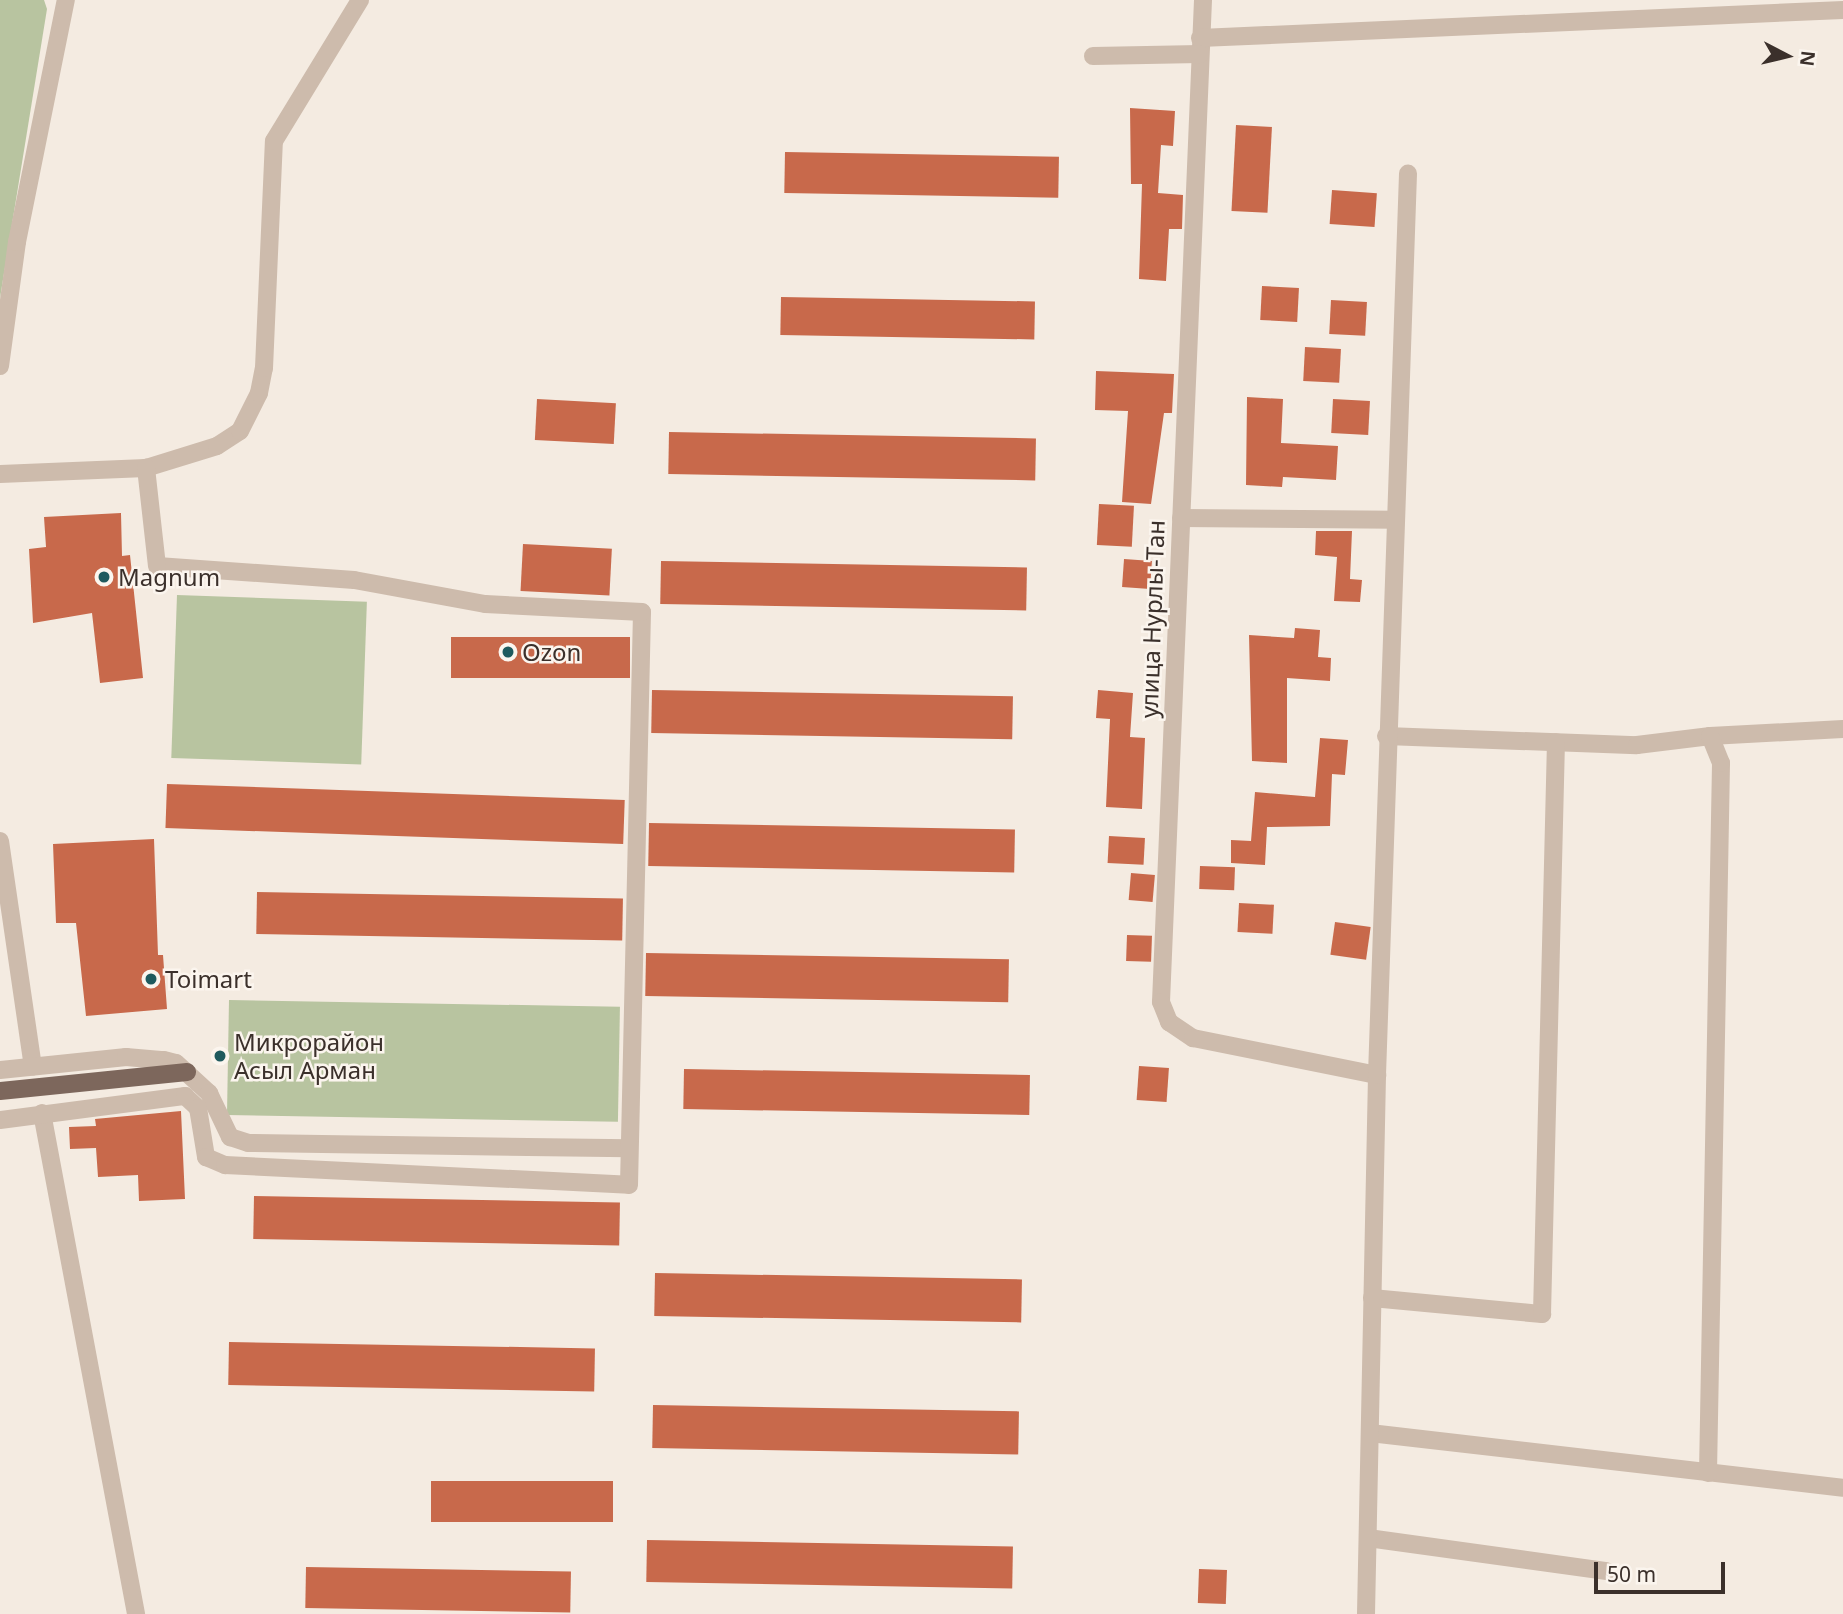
<!DOCTYPE html>
<meta charset="utf-8">
<style>
body{margin:0}
#map{position:relative;width:1843px;height:1614px;overflow:hidden;background:#f4ebe1;font-family:"Noto Sans",sans-serif}
div>[style]{position:absolute}
[style*='--x']{left:calc(var(--x)*1px);top:calc(var(--y)*1px);width:calc(var(--w)*1px);rotate:calc(var(--a)*1deg)}
.green>*{inset:0;background:#b8c4a0;transform-origin:0 0}
.building>*{inset:0;background:#c8694b;transform-origin:0 0}
.minor>*{height:18px;margin:-9px;padding:0 9px;transform-origin:9px;border-radius:9px;background:#cdbbac}
.major>*{height:18px;margin:-9px;padding:0 9px;transform-origin:9px;border-radius:9px;background:#7d675c}
.dots>*{width:19px;height:19px;translate:-50% -50%;box-sizing:border-box;border:4px solid #fbf5ee;border-radius:50%}
span{translate:-50% -50%;white-space:nowrap;text-align:center;line-height:1.15;-webkit-text-stroke:5px #fbf5ee;paint-order:stroke}
.poi-label{font-size:24px;color:#3b302b}
.left{translate:0 -50%;text-align:left}
.street-label{font-size:24px;color:#3b302b}
.north{position:absolute;left:1752px;top:21px;width:70px;height:70px;-webkit-text-stroke:5px #fbf5ee;paint-order:stroke;rotate:97deg;font-size:19px;font-weight:700;line-height:28px;text-align:center;color:#3b302b}
.north::after{content:'';display:block;margin:auto;width:24px;height:32px;background:#3b302b;clip-path:polygon(50% 0,100% 100%,50% 72%,0 100%)}
.scale{position:absolute;left:1594px;top:1562px;width:131px;height:32px;box-sizing:border-box;border:4px solid #3b302b;border-top:0;padding-left:9px;font-size:21px;line-height:24px;white-space:nowrap;color:#3b302b;-webkit-text-stroke:5px #fbf5ee;paint-order:stroke}
</style>
<div id="map">
<div class="green">
<div style="clip-path:polygon(0 0,44px 0,47px 9px,0 298px)"></div>
<div style="left:177px;top:595px;width:190px;height:163px;rotate:2deg"></div>
<div style="left:229px;top:1000px;width:391px;height:115px;rotate:1deg"></div>
</div>
<div class="building">
<div style="clip-path:polygon(1130px 108px,1175px 111px,1173px 146px,1161px 145px,1158px 193px,1183px 195px,1182px 229px,1169px 229px,1166px 281px,1139px 279px,1142px 184px,1131px 184px)"></div>
<div style="left:1236px;top:125px;width:36px;height:86px;rotate:3deg"></div>
<div style="left:785px;top:152px;width:274px;height:41px;rotate:1deg"></div>
<div style="left:1332px;top:190px;width:45px;height:34px;rotate:4deg"></div>
<div style="left:1262px;top:286px;width:37px;height:34px;rotate:3deg"></div>
<div style="left:781px;top:297px;width:254px;height:38px;rotate:1deg"></div>
<div style="left:1331px;top:300px;width:36px;height:34px;rotate:3deg"></div>
<div style="left:1305px;top:347px;width:36px;height:34px;rotate:3deg"></div>
<div style="clip-path:polygon(1096px 371px,1174px 374px,1172px 413px,1164px 413px,1151px 504px,1122px 502px,1128px 411px,1095px 410px)"></div>
<div style="clip-path:polygon(1247px 397px,1283px 399px,1281px 443px,1338px 446px,1336px 480px,1283px 477px,1282px 487px,1246px 485px)"></div>
<div style="left:537px;top:399px;width:79px;height:41px;rotate:3deg"></div>
<div style="left:1333px;top:399px;width:37px;height:34px;rotate:3deg"></div>
<div style="left:669px;top:432px;width:367px;height:42px;rotate:1deg"></div>
<div style="left:1099px;top:504px;width:35px;height:41px;rotate:3deg"></div>
<div style="clip-path:polygon(121px 513px,122px 556px,130px 555px,143px 678px,100px 683px,92px 613px,33px 623px,29px 549px,46px 547px,44px 517px)"></div>
<div style="clip-path:polygon(1316px 531px,1352px 531px,1350px 579px,1362px 580px,1360px 602px,1334px 601px,1337px 557px,1315px 555px)"></div>
<div style="left:523px;top:544px;width:89px;height:47px;rotate:3deg"></div>
<div style="left:1124px;top:559px;width:28px;height:28px;rotate:4deg"></div>
<div style="left:661px;top:561px;width:366px;height:43px;rotate:1deg"></div>
<div style="clip-path:polygon(1295px 628px,1320px 630px,1318px 657px,1331px 658px,1330px 681px,1287px 678px,1287px 763px,1252px 761px,1249px 635px,1294px 638px)"></div>
<div style="left:451px;top:637px;width:179px;height:41px"></div>
<div style="left:652px;top:690px;width:361px;height:43px;rotate:1deg"></div>
<div style="clip-path:polygon(1098px 690px,1133px 693px,1130px 737px,1145px 738px,1142px 809px,1106px 807px,1110px 719px,1096px 718px)"></div>
<div style="clip-path:polygon(1320px 738px,1348px 740px,1345px 775px,1332px 774px,1330px 826px,1267px 827px,1265px 865px,1231px 863px,1231px 840px,1251px 841px,1255px 792px,1315px 797px)"></div>
<div style="left:167px;top:784px;width:458px;height:44px;rotate:2deg"></div>
<div style="left:649px;top:823px;width:366px;height:43px;rotate:1deg"></div>
<div style="left:1109px;top:836px;width:36px;height:27px;rotate:3deg"></div>
<div style="clip-path:polygon(154px 839px,158px 955px,163px 955px,167px 1009px,86px 1016px,76px 923px,56px 923px,53px 844px)"></div>
<div style="left:1200px;top:866px;width:35px;height:23px;rotate:2deg"></div>
<div style="left:1131px;top:873px;width:24px;height:27px;rotate:5deg"></div>
<div style="left:257px;top:892px;width:366px;height:42px;rotate:1deg"></div>
<div style="left:1239px;top:903px;width:35px;height:29px;rotate:3deg"></div>
<div style="left:1335px;top:922px;width:36px;height:33px;rotate:8deg"></div>
<div style="left:1127px;top:935px;width:25px;height:26px;rotate:2deg"></div>
<div style="left:646px;top:953px;width:363px;height:43px;rotate:1deg"></div>
<div style="left:1139px;top:1066px;width:30px;height:34px;rotate:4deg"></div>
<div style="left:684px;top:1069px;width:346px;height:40px;rotate:1deg"></div>
<div style="clip-path:polygon(181px 1111px,185px 1199px,139px 1201px,138px 1175px,98px 1177px,96px 1148px,70px 1149px,69px 1127px,96px 1126px,95px 1119px)"></div>
<div style="left:254px;top:1196px;width:366px;height:43px;rotate:1deg"></div>
<div style="left:655px;top:1273px;width:367px;height:43px;rotate:1deg"></div>
<div style="left:229px;top:1342px;width:366px;height:43px;rotate:1deg"></div>
<div style="left:653px;top:1405px;width:366px;height:43px;rotate:1deg"></div>
<div style="left:431px;top:1481px;width:182px;height:41px"></div>
<div style="left:647px;top:1540px;width:366px;height:42px;rotate:1deg"></div>
<div style="left:306px;top:1567px;width:265px;height:41px;rotate:1deg"></div>
<div style="left:1199px;top:1569px;width:28px;height:34px;rotate:2deg"></div>
</div>
<div class="minor">
<div style="--x:1203;--y:0;--w:1003;--a:92.4"></div>
<div style="--x:1161;--y:1002;--w:22;--a:68"></div>
<div style="--x:1169;--y:1022;--w:29;--a:34"></div>
<div style="--x:1193;--y:1038;--w:188;--a:11.4"></div>
<div style="--x:1200;--y:38;--w:644;--a:-2.49"></div>
<div style="--x:1093;--y:56;--w:107;--a:-1.1"></div>
<div style="--x:0;--y:366;--w:125;--a:-82.2"></div>
<div style="--x:17;--y:242;--w:247;--a:-78.6"></div>
<div style="--x:0;--y:474;--w:146;--a:-2.4"></div>
<div style="--x:146;--y:468;--w:74;--a:-17.2"></div>
<div style="--x:217;--y:446;--w:27;--a:-33"></div>
<div style="--x:240;--y:431;--w:42;--a:-63.4"></div>
<div style="--x:259;--y:393;--w:25;--a:-79"></div>
<div style="--x:264;--y:368;--w:227;--a:-87.5"></div>
<div style="--x:274;--y:141;--w:165;--a:-58.6"></div>
<div style="--x:1181;--y:518;--w:214;--a:0.5"></div>
<div style="--x:1386;--y:736;--w:251;--a:2.1"></div>
<div style="--x:1637;--y:745;--w:74;--a:-7"></div>
<div style="--x:1710;--y:736;--w:133;--a:-3"></div>
<div style="--x:0;--y:841;--w:228;--a:81.7"></div>
<div style="--x:0;--y:1070;--w:127;--a:-5.9"></div>
<div style="--x:126;--y:1057;--w:38;--a:5"></div>
<div style="--x:164;--y:1060;--w:12;--a:14"></div>
<div style="--x:176;--y:1063;--w:45;--a:42.3"></div>
<div style="--x:209;--y:1093;--w:49;--a:64.5"></div>
<div style="--x:230;--y:1137;--w:19;--a:18"></div>
<div style="--x:248;--y:1143;--w:381;--a:0.8"></div>
<div style="--x:42;--y:1113;--w:510;--a:79.37"></div>
<div style="--x:0;--y:1120;--w:187;--a:-7.4"></div>
<div style="--x:185;--y:1096;--w:18;--a:43"></div>
<div style="--x:198;--y:1108;--w:50;--a:80.7"></div>
<div style="--x:206;--y:1157;--w:21;--a:23"></div>
<div style="--x:225;--y:1165;--w:404;--a:2.8"></div>
<div style="--x:629;--y:1185;--w:573;--a:-88.7"></div>
<div style="--x:642;--y:612;--w:157;--a:-177.1"></div>
<div style="--x:485;--y:604;--w:133;--a:-169.6"></div>
<div style="--x:354;--y:580;--w:197;--a:-175.9"></div>
<div style="--x:157;--y:566;--w:99;--a:-96.4"></div>
<div style="--x:1372;--y:1298;--w:171;--a:5.4"></div>
<div style="--x:1542;--y:1314;--w:572;--a:-88.6"></div>
<div style="--x:1370;--y:1433;--w:476;--a:6.6"></div>
<div style="--x:1708;--y:1473;--w:710;--a:-88.95"></div>
<div style="--x:1721;--y:763;--w:29;--a:-112"></div>
<div style="--x:1368;--y:1538;--w:241;--a:7.9"></div>
<div style="--x:1366;--y:1614;--w:539;--a:-88.83"></div>
<div style="--x:1377;--y:1075;--w:902;--a:-88.03"></div>
</div>
<div class="major">
<div style="--x:0;--y:1091;--w:188;--a:-5.8"></div>
</div>
<div class="dots">
<div style="left:104px;top:577px;background:#1f5a5e"></div>
<div style="left:508px;top:652px;background:#1f5a5e"></div>
<div style="left:151px;top:979px;background:#1f5a5e"></div>
<div style="left:220px;top:1056px;background:#1f5a5e"></div>
</div>
<div class="poi-label">
<span class="left" style="left:118px;top:577px">Magnum</span>
<span class="left" style="left:522px;top:652px">Ozon</span>
<span class="left" style="left:165px;top:979px">Toimart</span>
<span class="left" style="left:234px;top:1056px">Микрорайон<br>Асыл Арман</span>
</div>
<div class="street-label">
<span style="left:1152px;top:619px;rotate:-88deg">улица Нурлы-Тан</span>
</div>
<div class="north">N</div>
<div class="scale">50 m</div>
</div>
